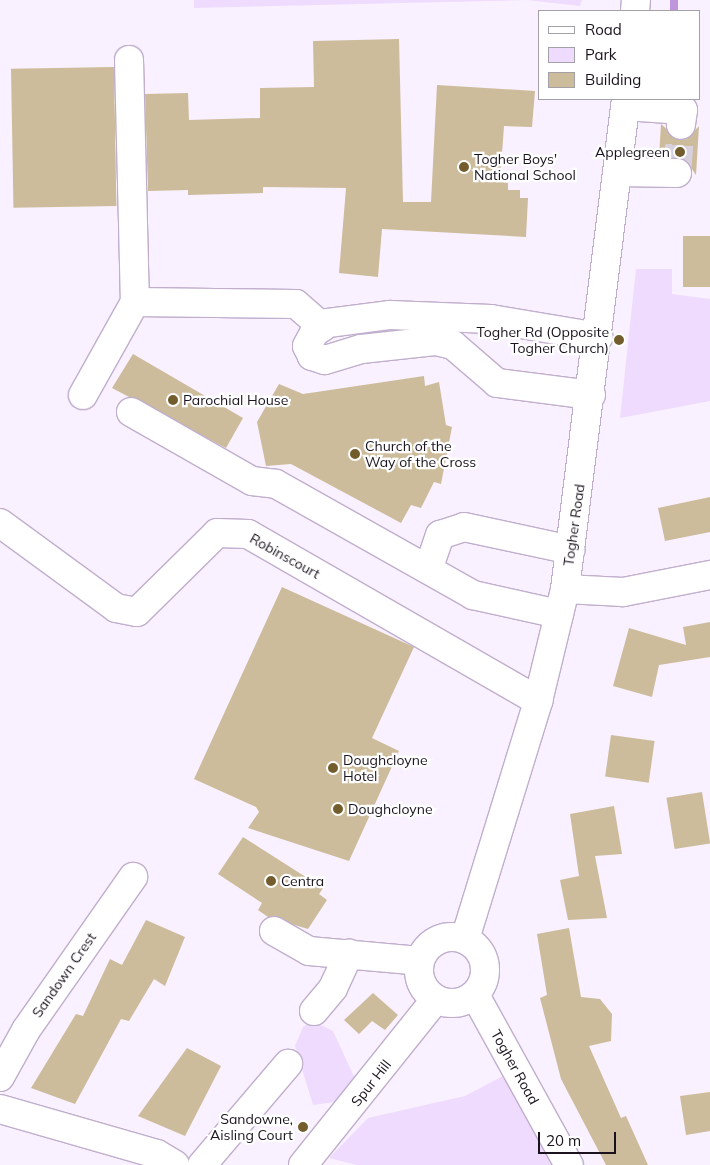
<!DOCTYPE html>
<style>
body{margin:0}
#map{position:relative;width:710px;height:1165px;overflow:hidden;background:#f9f1ff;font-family:Mulish,sans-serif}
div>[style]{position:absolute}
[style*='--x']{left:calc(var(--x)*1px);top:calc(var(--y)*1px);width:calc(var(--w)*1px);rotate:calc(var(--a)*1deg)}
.green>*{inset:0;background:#efdbfd}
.stream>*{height:8px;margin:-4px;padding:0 4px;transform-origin:4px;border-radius:4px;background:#bf96db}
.building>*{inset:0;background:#ccbc9b;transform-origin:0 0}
.minor-tunnel>*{height:28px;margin-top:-14px;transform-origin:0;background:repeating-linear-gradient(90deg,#d8d0dd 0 28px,transparent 0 42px)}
.roads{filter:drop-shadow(1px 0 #c0aecd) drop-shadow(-1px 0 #c0aecd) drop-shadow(0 1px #c0aecd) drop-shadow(0 -1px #c0aecd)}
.minor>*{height:28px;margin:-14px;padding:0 14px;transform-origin:14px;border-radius:14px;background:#fff}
.minor>.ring{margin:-14px;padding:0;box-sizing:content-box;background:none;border:28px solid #fff;border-radius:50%}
.dots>*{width:14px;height:14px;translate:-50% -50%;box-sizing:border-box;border:2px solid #fff;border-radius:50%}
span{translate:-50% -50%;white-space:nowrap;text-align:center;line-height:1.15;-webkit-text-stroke:4.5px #fff;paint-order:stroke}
.poi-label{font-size:14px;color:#1a131e}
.right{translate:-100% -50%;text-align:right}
.left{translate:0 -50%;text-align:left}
.street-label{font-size:14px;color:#1a131e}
.legend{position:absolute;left:538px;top:10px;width:162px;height:90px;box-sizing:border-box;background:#fff;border:1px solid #a3a1a5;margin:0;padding:6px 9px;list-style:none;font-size:15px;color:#1a131e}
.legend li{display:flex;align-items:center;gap:10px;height:25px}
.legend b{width:25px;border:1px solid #a3a1a5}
.scale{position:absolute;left:538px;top:1132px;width:78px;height:22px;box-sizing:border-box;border:2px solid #1a131e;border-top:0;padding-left:6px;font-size:15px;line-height:18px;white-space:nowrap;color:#1a131e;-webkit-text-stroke:4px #fff;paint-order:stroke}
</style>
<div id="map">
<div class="green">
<div style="clip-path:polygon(194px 0,582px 0,580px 6px,527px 0,194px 8px)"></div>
<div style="clip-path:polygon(636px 269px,672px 269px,672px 294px,710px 299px,710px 401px,620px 418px)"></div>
<div style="clip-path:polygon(313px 1021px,333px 1031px,357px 1083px,342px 1101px,313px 1105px,295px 1046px,303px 1027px)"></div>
<div style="clip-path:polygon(516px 1069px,560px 1165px,357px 1165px,329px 1158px,368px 1118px,465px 1096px)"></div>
</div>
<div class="stream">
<div style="--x:674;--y:11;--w:11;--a:-90"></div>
</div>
<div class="building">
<div style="clip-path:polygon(399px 39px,403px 202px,431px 202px,437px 85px,535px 91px,532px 127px,504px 126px,500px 182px,508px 183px,508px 190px,520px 190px,520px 198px,528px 198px,526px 237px,382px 229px,378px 277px,339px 273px,346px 188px,263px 187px,263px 193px,188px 195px,188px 190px,148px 191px,145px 94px,188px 93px,189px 120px,260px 118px,260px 88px,314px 87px,313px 41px)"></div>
<div style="left:114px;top:67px;width:139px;height:103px;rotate:89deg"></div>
<div style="clip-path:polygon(661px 124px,679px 140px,687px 139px,699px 126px,696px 175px,685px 159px,659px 157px)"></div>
<div style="left:683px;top:236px;width:27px;height:51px"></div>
<div style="clip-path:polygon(133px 354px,243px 418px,226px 448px,112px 388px)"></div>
<div style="clip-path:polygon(424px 376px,425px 386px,439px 382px,446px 425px,452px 427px,441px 484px,434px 482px,421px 508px,411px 505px,401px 523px,291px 464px,266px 466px,257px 422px,279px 384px,303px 394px)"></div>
<div style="clip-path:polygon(710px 497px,710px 532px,665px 541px,658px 508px)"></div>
<div style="clip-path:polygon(282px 587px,414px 647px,372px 738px,399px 751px,349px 861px,248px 828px,259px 812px,256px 807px,194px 779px)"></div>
<div style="clip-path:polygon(710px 622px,710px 657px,659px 665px,652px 697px,613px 686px,629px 628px,686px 645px,683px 627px)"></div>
<div style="left:611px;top:735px;width:44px;height:42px;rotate:8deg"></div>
<div style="left:702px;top:792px;width:52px;height:36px;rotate:81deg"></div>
<div style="clip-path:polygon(614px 806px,622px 854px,595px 856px,607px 918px,568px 920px,560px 880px,579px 876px,570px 814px)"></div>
<div style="clip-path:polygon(243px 837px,323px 888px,319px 894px,327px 900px,308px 929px,268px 917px,258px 910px,262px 903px,218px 874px)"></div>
<div style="clip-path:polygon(146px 920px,185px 937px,165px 986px,154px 979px,129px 1021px,121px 1019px,75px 1104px,31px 1088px,76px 1014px,83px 1016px,110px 959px,122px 965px)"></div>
<div style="clip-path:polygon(569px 928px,581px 997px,600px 999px,612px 1014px,611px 1041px,589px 1046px,621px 1118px,626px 1116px,648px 1165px,606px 1165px,561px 1079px,540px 998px,547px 995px,537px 934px)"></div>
<div style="clip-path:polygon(373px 993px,398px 1015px,385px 1030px,372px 1021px,359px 1034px,344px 1020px)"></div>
<div style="clip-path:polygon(187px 1048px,221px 1066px,185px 1136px,138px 1116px)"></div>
<div style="clip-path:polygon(710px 1092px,710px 1131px,686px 1135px,680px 1096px)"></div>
</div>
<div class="minor-tunnel">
<div style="--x:677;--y:173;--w:48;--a:-85.2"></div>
</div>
<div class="roads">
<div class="minor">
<div style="--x:635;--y:11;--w:11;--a:-85"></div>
<div style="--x:129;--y:60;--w:242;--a:88.6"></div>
<div style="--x:135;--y:302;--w:161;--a:0.7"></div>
<div style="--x:296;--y:304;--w:35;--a:41"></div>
<div style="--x:625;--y:106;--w:58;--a:3.9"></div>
<div style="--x:683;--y:110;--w:15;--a:98"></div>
<div style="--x:617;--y:172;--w:60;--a:1"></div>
<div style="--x:83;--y:395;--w:107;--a:-60.8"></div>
<div style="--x:591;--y:395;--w:95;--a:-172.7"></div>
<div style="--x:497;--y:383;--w:58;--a:-139.2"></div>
<div style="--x:453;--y:345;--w:18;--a:-167"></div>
<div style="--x:435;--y:341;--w:74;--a:173.8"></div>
<div style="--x:361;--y:349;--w:38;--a:163"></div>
<div style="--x:325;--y:360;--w:14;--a:-163"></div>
<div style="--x:312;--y:356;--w:11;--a:-117"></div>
<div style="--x:307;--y:346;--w:15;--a:-62"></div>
<div style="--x:314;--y:333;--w:17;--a:-36"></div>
<div style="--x:328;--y:323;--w:63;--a:-7.4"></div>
<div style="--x:390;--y:315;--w:101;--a:2.3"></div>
<div style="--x:491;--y:319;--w:109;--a:9.5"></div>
<div style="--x:131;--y:412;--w:139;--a:29.7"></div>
<div style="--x:252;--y:481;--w:24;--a:7"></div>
<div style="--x:276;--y:484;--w:226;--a:29.4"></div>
<div style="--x:473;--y:595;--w:88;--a:12.5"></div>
<div style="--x:0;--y:523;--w:144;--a:36.2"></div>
<div style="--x:116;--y:608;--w:21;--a:11"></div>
<div style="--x:137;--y:612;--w:112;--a:-44.6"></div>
<div style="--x:217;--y:533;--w:31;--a:2"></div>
<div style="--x:248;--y:534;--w:335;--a:29.9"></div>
<div style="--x:429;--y:567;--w:34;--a:-71"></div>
<div style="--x:440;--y:535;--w:25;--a:-18"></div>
<div style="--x:464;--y:527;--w:109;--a:12.1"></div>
<div style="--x:565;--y:589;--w:58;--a:3"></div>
<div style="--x:623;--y:592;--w:89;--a:-11.1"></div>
<div style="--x:274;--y:931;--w:40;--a:29.7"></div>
<div style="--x:309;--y:951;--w:111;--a:5.1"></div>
<div class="ring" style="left:419px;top:937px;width:38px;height:38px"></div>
<div style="--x:465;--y:939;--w:249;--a:-72.9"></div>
<div style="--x:538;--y:701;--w:115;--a:-76.4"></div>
<div style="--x:565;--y:589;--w:494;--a:-82.9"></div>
<div style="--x:475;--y:995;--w:194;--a:61.1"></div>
<div style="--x:314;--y:1011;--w:30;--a:-50"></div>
<div style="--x:333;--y:988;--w:38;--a:-65"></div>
<div style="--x:0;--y:1077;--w:54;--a:-61"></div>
<div style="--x:26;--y:1030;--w:187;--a:-55"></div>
<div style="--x:0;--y:1109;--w:163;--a:16"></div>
<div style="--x:157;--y:1154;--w:21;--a:31"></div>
<div style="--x:202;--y:1165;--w:133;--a:-49.6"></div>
<div style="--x:303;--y:1165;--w:211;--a:-51.3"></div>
</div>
</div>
<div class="dots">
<div style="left:680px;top:152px;background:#735d2d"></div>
<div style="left:464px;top:167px;background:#735d2d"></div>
<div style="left:619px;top:340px;background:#735d2d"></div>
<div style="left:173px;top:400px;background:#735d2d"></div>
<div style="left:355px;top:454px;background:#735d2d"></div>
<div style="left:333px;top:768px;background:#735d2d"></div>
<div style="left:338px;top:809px;background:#735d2d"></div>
<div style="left:271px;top:881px;background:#735d2d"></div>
<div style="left:303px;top:1127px;background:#735d2d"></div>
</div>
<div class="poi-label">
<span class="right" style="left:670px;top:152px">Applegreen</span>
<span class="left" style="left:474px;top:167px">Togher Boys'<br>National School</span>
<span class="right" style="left:609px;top:340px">Togher Rd (Opposite<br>Togher Church)</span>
<span class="left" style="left:183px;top:400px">Parochial House</span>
<span class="left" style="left:365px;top:454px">Church of the<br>Way of the Cross</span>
<span class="left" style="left:343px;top:768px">Doughcloyne<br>Hotel</span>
<span class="left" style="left:348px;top:809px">Doughcloyne</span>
<span class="left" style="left:281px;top:881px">Centra</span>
<span class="right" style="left:293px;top:1127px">Sandowne,<br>Aisling Court</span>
</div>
<div class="street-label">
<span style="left:574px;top:525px;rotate:-82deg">Togher Road</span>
<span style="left:285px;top:556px;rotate:29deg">Robinscourt</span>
<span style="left:64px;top:975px;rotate:-55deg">Sandown Crest</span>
<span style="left:515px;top:1067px;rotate:61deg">Togher Road</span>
<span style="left:371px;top:1083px;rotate:-52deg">Spur Hill</span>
</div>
<ul class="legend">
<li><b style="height:6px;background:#fff"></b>Road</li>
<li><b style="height:14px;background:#efdbfd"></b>Park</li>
<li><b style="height:14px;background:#ccbc9b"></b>Building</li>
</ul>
<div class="scale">20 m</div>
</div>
